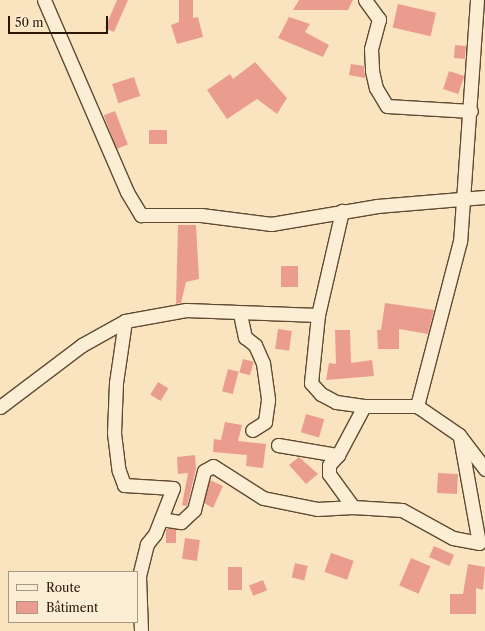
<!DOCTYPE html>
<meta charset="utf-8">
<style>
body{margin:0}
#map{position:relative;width:485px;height:631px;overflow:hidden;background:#fae4bf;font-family:"Libre Caslon Text",serif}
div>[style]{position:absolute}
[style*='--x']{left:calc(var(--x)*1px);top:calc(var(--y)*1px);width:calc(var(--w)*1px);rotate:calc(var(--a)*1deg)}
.building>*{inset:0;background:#ea9d8e;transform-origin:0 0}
.roads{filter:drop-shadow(1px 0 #5e4a31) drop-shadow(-1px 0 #5e4a31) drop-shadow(0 1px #5e4a31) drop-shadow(0 -1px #5e4a31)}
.street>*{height:13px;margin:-6.5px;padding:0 6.5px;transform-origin:6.5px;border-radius:6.5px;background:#fcedd5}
span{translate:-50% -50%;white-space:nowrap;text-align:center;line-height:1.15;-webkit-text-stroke:3.5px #fcedd5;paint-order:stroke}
.legend{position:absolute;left:8px;top:571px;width:130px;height:52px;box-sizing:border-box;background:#fcedd5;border:1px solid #a89781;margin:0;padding:5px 7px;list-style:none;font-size:12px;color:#2a1602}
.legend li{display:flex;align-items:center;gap:8px;height:20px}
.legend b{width:20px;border:1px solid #a89781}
.scale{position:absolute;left:8px;top:16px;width:100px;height:18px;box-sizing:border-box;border:2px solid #2a1602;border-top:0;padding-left:5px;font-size:12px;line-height:14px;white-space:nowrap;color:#2a1602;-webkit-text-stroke:3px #fcedd5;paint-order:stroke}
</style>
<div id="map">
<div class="building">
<div style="clip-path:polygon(117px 0,128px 0,114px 32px,105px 28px)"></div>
<div style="clip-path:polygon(179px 0,193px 0,193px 18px,198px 17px,203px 37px,177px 44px,171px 25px,179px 22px)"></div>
<div style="clip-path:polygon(299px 0,353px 0,348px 10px,293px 10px)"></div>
<div style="left:398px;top:4px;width:39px;height:24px;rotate:13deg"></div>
<div style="clip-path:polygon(289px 17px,310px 24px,305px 32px,329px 45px,323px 57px,278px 38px)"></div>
<div style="left:455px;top:45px;width:11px;height:13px;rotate:5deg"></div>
<div style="clip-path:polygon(255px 62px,287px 98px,277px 114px,257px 99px,227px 119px,207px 90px,230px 74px,233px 79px)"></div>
<div style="clip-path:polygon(351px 64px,364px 66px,365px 78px,349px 75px)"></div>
<div style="left:449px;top:71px;width:16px;height:19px;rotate:18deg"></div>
<div style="left:134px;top:77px;width:20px;height:23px;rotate:72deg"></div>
<div style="left:115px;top:111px;width:36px;height:12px;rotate:69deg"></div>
<div style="left:167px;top:130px;width:14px;height:18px;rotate:90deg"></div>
<div style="clip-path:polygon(178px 225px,196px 225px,199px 279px,186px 282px,181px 303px,176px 304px)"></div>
<div style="left:281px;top:266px;width:17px;height:21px"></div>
<div style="clip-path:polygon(385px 303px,434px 310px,428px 334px,399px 329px,399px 349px,378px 349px,377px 330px,381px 330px)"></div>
<div style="left:278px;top:329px;width:14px;height:20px;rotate:8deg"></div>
<div style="clip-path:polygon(335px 330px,350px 330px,351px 363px,372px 360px,374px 376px,326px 380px,329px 363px,336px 364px)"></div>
<div style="left:243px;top:359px;width:11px;height:14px;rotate:15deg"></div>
<div style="left:228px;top:369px;width:11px;height:23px;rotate:15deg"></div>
<div style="left:158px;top:382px;width:12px;height:15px;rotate:31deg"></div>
<div style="left:306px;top:414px;width:19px;height:19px;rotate:16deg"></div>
<div style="clip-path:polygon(225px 422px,242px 425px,238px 441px,266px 444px,263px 468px,246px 466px,247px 455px,213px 452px,214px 439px,221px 440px)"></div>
<div style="clip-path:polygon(195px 455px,196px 469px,187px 506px,182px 505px,188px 473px,178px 474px,177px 457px)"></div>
<div style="clip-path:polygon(299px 457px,318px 474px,306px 484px,289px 465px)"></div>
<div style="left:438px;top:473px;width:20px;height:20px;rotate:3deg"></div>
<div style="clip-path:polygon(210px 480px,223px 486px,213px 508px,204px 503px)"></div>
<div style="left:166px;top:529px;width:10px;height:14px"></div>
<div style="left:185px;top:538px;width:15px;height:21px;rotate:8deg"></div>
<div style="left:434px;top:546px;width:22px;height:12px;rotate:24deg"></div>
<div style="left:331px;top:553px;width:24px;height:20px;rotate:19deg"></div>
<div style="left:411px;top:558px;width:21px;height:30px;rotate:23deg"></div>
<div style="left:295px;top:563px;width:13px;height:15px;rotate:13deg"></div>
<div style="clip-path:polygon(468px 564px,485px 567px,483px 590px,476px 588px,476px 614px,450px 614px,450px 594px,463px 594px)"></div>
<div style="left:228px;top:567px;width:14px;height:23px"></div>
<div style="left:263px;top:580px;width:11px;height:15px;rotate:68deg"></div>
</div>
<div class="roads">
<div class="street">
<div style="--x:44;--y:0;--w:209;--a:66.6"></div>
<div style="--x:127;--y:192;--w:27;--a:59"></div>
<div style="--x:141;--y:215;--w:60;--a:0"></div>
<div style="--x:201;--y:215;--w:71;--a:7.3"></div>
<div style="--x:271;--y:224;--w:108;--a:-9.6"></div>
<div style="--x:377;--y:206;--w:108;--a:-4.8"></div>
<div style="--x:365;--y:0;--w:24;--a:54"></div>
<div style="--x:379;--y:19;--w:31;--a:105"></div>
<div style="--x:371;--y:49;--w:22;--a:87"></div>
<div style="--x:372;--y:71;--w:17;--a:77"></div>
<div style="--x:376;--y:88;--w:21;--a:59"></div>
<div style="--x:387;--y:106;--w:84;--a:3.4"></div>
<div style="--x:477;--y:0;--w:242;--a:94"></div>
<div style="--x:460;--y:241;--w:171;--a:104.6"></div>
<div style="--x:417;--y:406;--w:51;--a:34.6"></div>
<div style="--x:459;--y:435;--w:43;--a:52.6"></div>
<div style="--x:240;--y:314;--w:24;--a:78"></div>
<div style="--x:245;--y:337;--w:13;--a:39"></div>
<div style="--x:255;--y:345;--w:20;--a:66"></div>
<div style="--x:263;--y:363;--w:37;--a:82"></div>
<div style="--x:268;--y:400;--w:22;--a:98"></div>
<div style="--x:265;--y:422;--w:15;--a:148"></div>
<div style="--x:318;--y:315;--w:68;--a:95.9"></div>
<div style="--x:311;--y:383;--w:15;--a:48"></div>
<div style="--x:321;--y:394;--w:17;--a:28"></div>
<div style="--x:336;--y:402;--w:28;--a:8"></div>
<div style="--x:364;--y:406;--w:53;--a:0"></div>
<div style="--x:125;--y:321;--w:63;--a:98.3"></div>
<div style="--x:116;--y:383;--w:50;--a:92.3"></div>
<div style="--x:114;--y:433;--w:38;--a:83"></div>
<div style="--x:119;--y:471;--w:15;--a:70"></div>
<div style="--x:124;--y:485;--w:49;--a:3.5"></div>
<div style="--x:173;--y:488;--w:49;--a:111.4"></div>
<div style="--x:155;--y:534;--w:13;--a:129"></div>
<div style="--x:147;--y:544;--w:33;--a:104"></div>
<div style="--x:139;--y:576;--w:55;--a:87.9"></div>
<div style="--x:0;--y:407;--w:103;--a:-37.1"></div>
<div style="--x:82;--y:345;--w:49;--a:-29.2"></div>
<div style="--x:125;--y:321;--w:62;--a:-10.2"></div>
<div style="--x:186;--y:310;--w:132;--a:2.2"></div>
<div style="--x:318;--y:315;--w:107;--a:-77"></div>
<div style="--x:278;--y:445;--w:61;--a:9.5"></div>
<div style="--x:338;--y:455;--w:55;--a:-62"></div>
<div style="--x:338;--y:455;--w:13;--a:132"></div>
<div style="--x:329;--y:465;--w:9;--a:90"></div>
<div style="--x:329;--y:474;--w:41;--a:54"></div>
<div style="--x:353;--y:507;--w:49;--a:3.5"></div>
<div style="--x:402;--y:510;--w:58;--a:28.8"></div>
<div style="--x:453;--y:538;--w:26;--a:11"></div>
<div style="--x:479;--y:543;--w:108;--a:-100.2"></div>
<div style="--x:161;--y:519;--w:20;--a:9"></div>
<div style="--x:181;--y:522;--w:18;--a:-43"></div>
<div style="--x:194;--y:510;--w:40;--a:-75.6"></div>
<div style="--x:204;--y:471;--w:10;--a:-29"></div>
<div style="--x:213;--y:466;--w:59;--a:32.6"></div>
<div style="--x:263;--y:498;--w:55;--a:11.5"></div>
<div style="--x:317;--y:509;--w:36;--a:-3"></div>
</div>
</div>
<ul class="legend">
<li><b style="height:5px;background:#fcedd5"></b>Route</li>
<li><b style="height:11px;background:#ea9d8e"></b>Bâtiment</li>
</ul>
<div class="scale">50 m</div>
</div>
